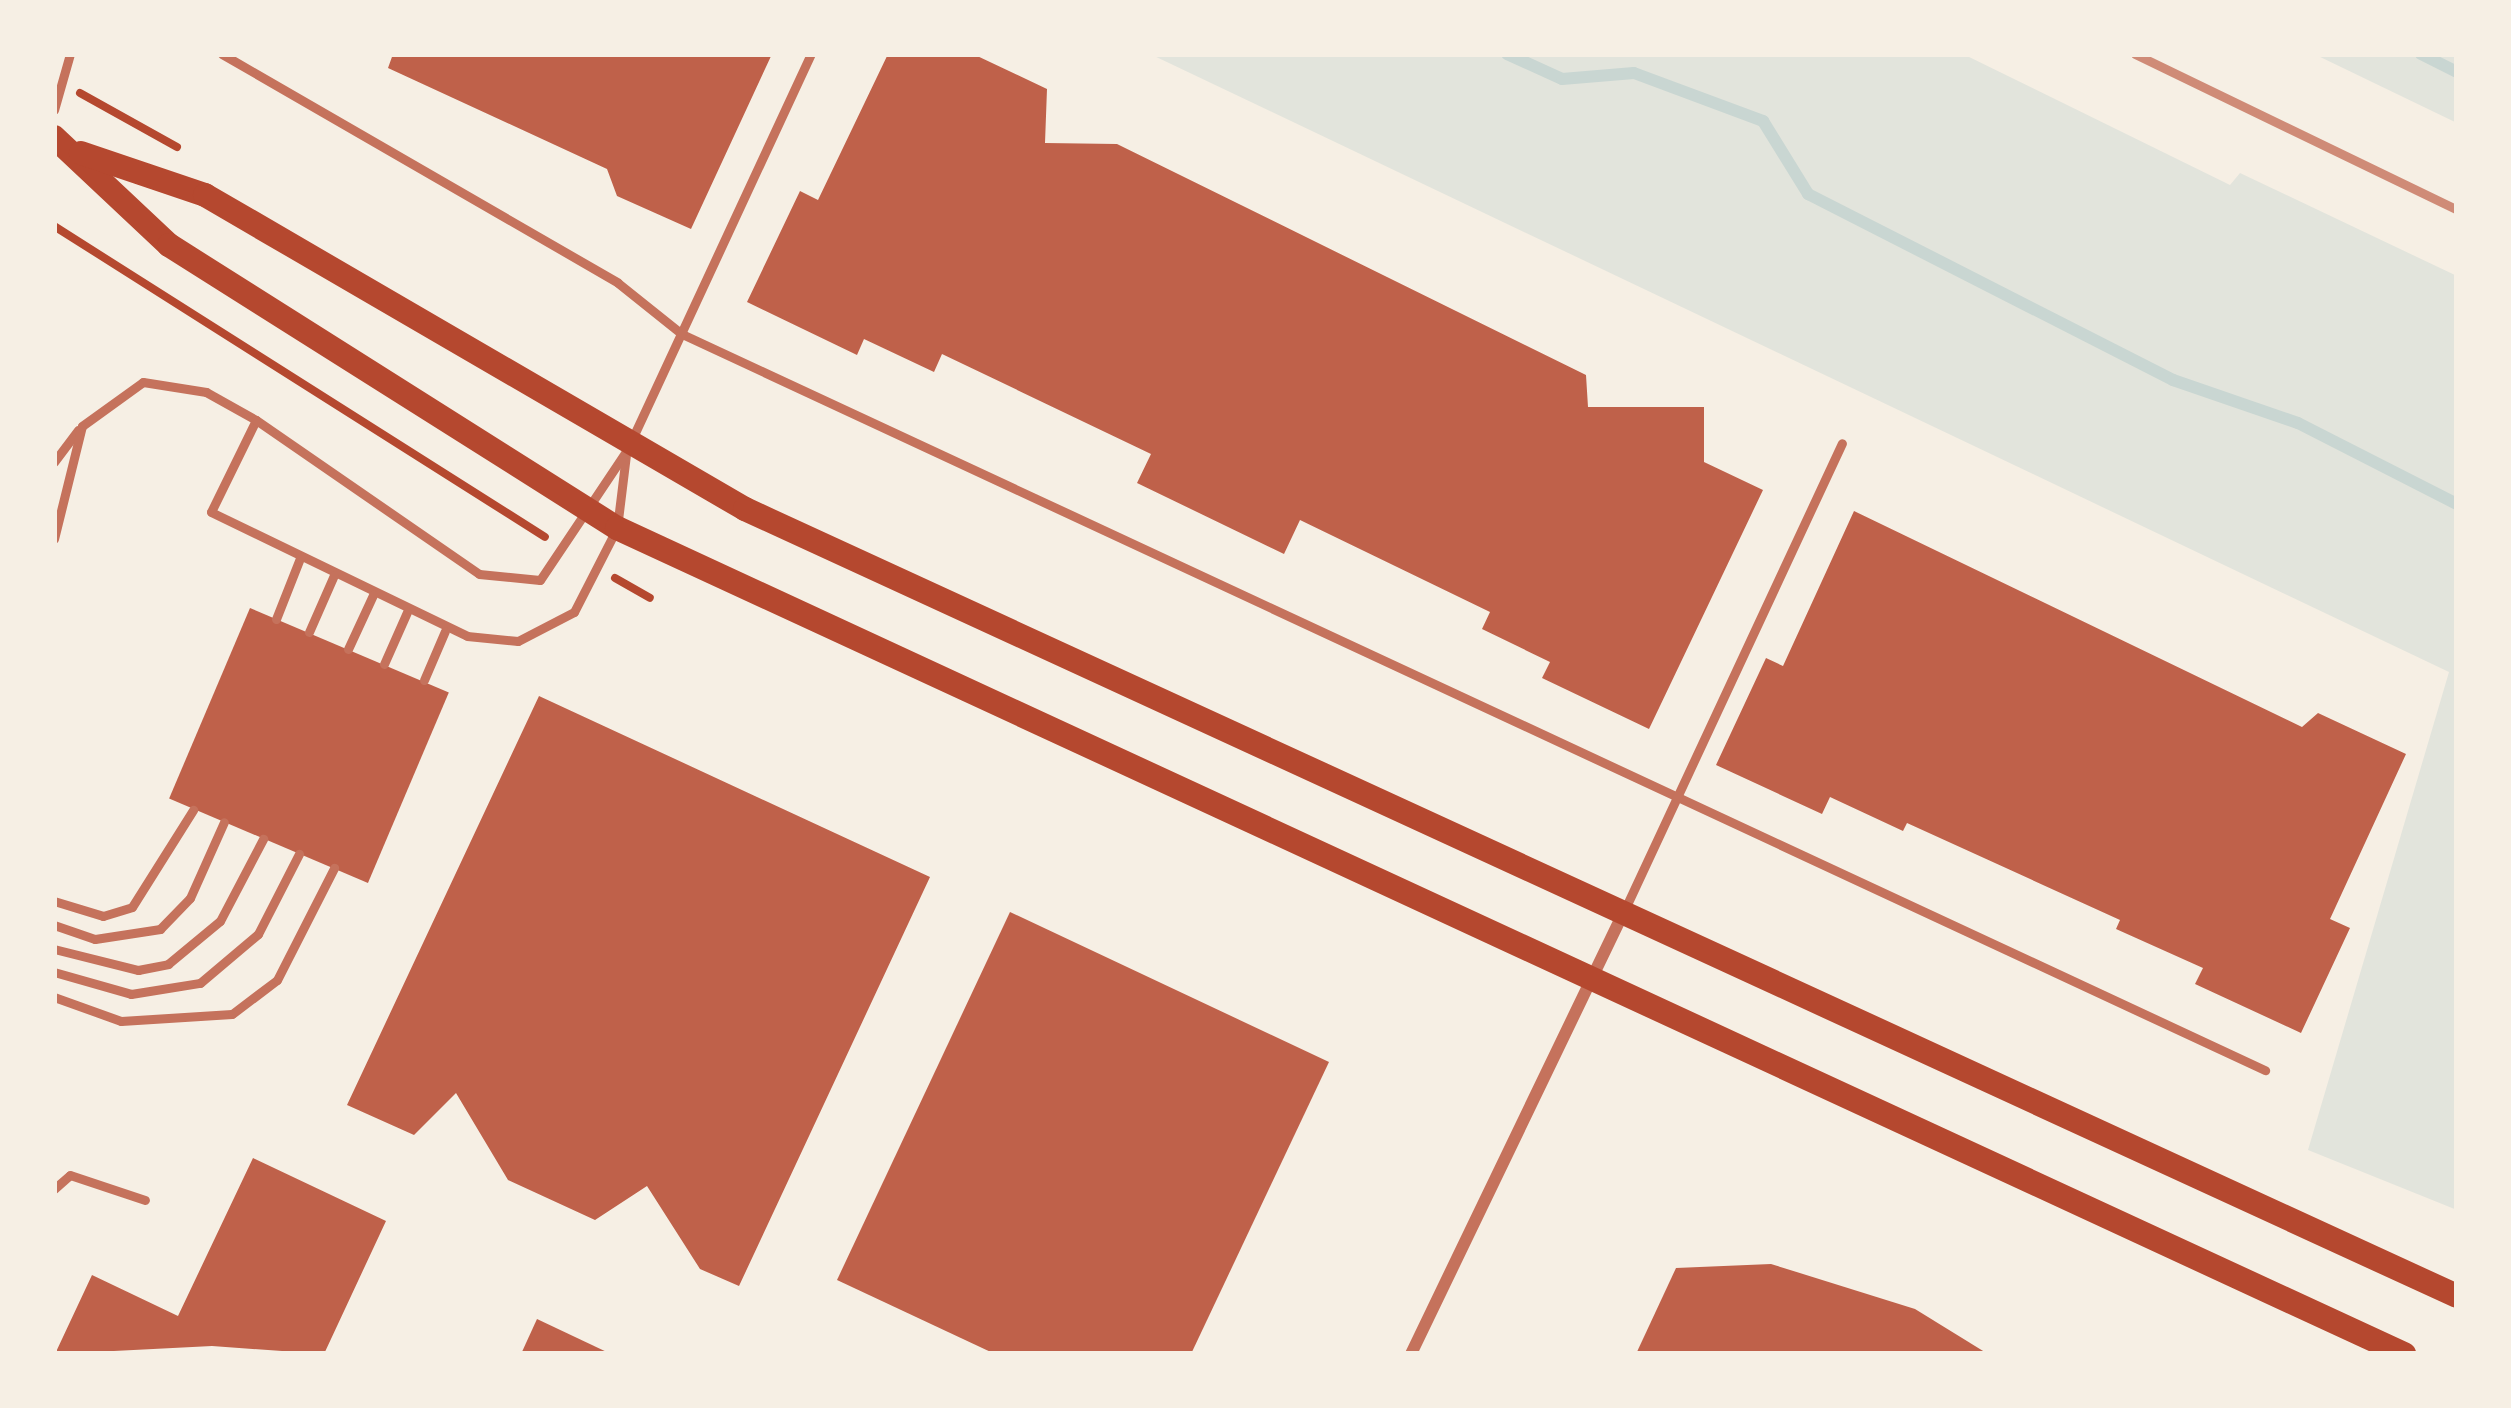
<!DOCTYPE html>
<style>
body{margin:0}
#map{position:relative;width:2511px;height:1408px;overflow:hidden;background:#f6efe4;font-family:"Space Grotesk",sans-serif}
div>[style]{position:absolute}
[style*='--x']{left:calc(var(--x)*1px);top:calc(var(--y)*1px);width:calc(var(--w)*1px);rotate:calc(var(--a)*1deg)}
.green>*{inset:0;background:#e2e4dc}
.stream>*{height:12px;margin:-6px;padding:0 6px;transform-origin:6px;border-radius:6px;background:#c9d6d2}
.building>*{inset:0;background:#bf614a;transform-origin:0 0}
.path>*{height:8px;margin:-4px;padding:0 4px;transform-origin:4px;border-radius:4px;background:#b5482f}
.service>*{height:9px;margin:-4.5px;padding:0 4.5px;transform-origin:4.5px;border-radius:4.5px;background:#c5725c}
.minor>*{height:12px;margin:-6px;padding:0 6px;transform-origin:6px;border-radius:6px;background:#c5725c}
.secondary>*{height:24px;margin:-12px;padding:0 12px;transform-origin:12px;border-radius:12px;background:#b5482f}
.rail>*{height:9px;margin:-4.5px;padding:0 4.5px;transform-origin:4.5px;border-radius:4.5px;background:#cf8b77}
span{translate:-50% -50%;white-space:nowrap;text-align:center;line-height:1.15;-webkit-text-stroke:9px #f6efe4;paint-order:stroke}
.frame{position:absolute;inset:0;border:57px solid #f6efe4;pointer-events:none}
</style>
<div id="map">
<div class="green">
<div style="clip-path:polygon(1150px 54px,1963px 54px,2230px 185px,2240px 173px,2457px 276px,2457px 1210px,2308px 1150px,2449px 672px)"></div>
<div style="clip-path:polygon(2314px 54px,2457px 54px,2457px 123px)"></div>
</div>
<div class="stream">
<div style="--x:1507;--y:54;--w:60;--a:24.4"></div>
<div style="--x:1562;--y:79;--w:72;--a:-4.8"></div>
<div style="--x:1634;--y:73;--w:138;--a:20.4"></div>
<div style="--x:1763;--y:121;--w:86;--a:58.3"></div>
<div style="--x:1808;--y:194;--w:410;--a:27"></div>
<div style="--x:2173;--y:380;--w:132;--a:19"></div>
<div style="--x:2298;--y:423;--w:178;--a:27"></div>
<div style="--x:2421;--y:54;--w:40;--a:26.6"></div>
</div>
<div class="building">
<div style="clip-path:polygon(393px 54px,772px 54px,691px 229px,617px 196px,607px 169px,388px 68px)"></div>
<div style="clip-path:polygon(888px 54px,973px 54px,1047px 89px,1045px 143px,1117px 144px,1586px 375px,1588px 407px,1704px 407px,1704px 462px,1763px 490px,1649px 729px,1542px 678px,1550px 662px,1482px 629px,1490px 612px,1300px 520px,1284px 554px,1137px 483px,1151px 454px,942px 354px,934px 372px,864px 339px,857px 355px,747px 302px,800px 191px,818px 200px)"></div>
<div style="clip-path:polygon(1854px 511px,2302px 727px,2318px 713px,2406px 754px,2330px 919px,2350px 928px,2301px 1033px,2195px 984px,2203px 968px,2116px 929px,2120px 920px,1907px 823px,1903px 831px,1830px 797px,1822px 814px,1716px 765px,1766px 658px,1783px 666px)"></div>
<div style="left:250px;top:608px;width:216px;height:207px;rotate:23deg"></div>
<div style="clip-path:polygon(539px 696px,930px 877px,739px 1286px,700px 1269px,647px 1186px,595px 1220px,508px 1180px,456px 1093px,414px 1135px,347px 1105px)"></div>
<div style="clip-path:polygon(1010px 912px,1329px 1062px,1191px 1354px,995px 1354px,837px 1280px)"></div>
<div style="clip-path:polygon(253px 1158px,386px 1221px,324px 1354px,212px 1346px,55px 1354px,92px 1275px,178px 1316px)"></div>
<div style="clip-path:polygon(1771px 1264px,1915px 1309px,1988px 1354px,1636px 1354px,1676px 1268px)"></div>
<div style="clip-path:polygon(537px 1319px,611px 1354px,521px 1354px)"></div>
</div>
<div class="path">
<div style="--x:80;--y:93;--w:111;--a:29.1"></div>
<div style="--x:54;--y:226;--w:581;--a:32.35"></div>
<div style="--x:615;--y:578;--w:40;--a:29.7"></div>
</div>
<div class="service">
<div style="--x:222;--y:54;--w:457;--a:30"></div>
<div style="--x:618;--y:283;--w:82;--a:38.6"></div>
<div style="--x:682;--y:334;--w:1746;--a:24.94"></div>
<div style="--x:54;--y:110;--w:58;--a:-74.1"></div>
<div style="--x:256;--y:420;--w:102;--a:116.1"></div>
<div style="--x:211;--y:512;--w:284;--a:25.8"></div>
<div style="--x:467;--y:636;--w:51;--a:5.6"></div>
<div style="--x:518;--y:641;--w:63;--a:-27.4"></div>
<div style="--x:574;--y:612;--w:94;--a:-62.9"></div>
<div style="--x:617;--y:528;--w:74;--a:-83"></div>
<div style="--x:54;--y:462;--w:40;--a:-53"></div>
<div style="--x:54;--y:539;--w:116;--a:-76.1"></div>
<div style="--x:82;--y:426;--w:75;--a:-35.8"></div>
<div style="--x:143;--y:382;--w:64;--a:9"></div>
<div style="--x:206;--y:392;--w:57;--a:29.2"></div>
<div style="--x:256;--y:420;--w:271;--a:34.6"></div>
<div style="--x:479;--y:574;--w:61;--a:5.6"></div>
<div style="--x:540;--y:580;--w:156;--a:-56.2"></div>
<div style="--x:627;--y:450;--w:437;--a:-65.1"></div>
<div style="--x:276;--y:619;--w:66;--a:-68.5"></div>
<div style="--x:309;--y:632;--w:62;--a:-66.3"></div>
<div style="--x:348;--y:649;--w:60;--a:-65.2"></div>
<div style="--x:384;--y:664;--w:57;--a:-66.1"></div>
<div style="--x:424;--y:680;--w:53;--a:-66.8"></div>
<div style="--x:54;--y:901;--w:51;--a:17"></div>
<div style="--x:103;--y:916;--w:30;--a:-17"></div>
<div style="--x:132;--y:907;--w:115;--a:-57.8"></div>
<div style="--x:1624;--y:911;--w:516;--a:-65.02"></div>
<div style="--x:54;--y:925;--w:43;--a:18.9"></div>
<div style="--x:95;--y:939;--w:66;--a:-8.7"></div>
<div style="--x:160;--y:929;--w:43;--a:-45.9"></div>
<div style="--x:190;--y:898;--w:83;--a:-65.9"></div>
<div style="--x:54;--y:949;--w:87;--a:14"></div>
<div style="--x:138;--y:970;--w:31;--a:-11"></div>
<div style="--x:168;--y:964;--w:67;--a:-39.6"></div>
<div style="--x:220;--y:921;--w:93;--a:-62.3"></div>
<div style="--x:54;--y:972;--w:80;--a:15.9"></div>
<div style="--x:131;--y:994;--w:70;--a:-9.1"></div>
<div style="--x:200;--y:983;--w:76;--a:-40.2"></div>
<div style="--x:258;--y:934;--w:90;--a:-62.9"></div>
<div style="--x:54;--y:997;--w:71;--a:19.7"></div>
<div style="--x:121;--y:1021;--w:111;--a:-3.6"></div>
<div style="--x:232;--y:1014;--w:56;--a:-37.1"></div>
<div style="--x:277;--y:980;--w:126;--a:-63"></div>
<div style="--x:54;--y:1189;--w:21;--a:-41"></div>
<div style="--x:70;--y:1175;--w:79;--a:18.4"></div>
</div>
<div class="minor">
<div style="--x:1411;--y:1354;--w:489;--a:-64.3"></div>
</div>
<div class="secondary">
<div style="--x:54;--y:137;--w:158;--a:43.2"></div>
<div style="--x:169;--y:245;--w:530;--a:32.28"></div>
<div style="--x:617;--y:528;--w:1969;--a:24.81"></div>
<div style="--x:81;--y:153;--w:131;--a:18.7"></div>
<div style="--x:205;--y:195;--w:625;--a:30.18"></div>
<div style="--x:745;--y:509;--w:1884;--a:24.69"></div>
</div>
<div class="rail">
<div style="--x:2135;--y:54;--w:358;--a:25.8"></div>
</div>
<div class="frame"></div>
</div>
